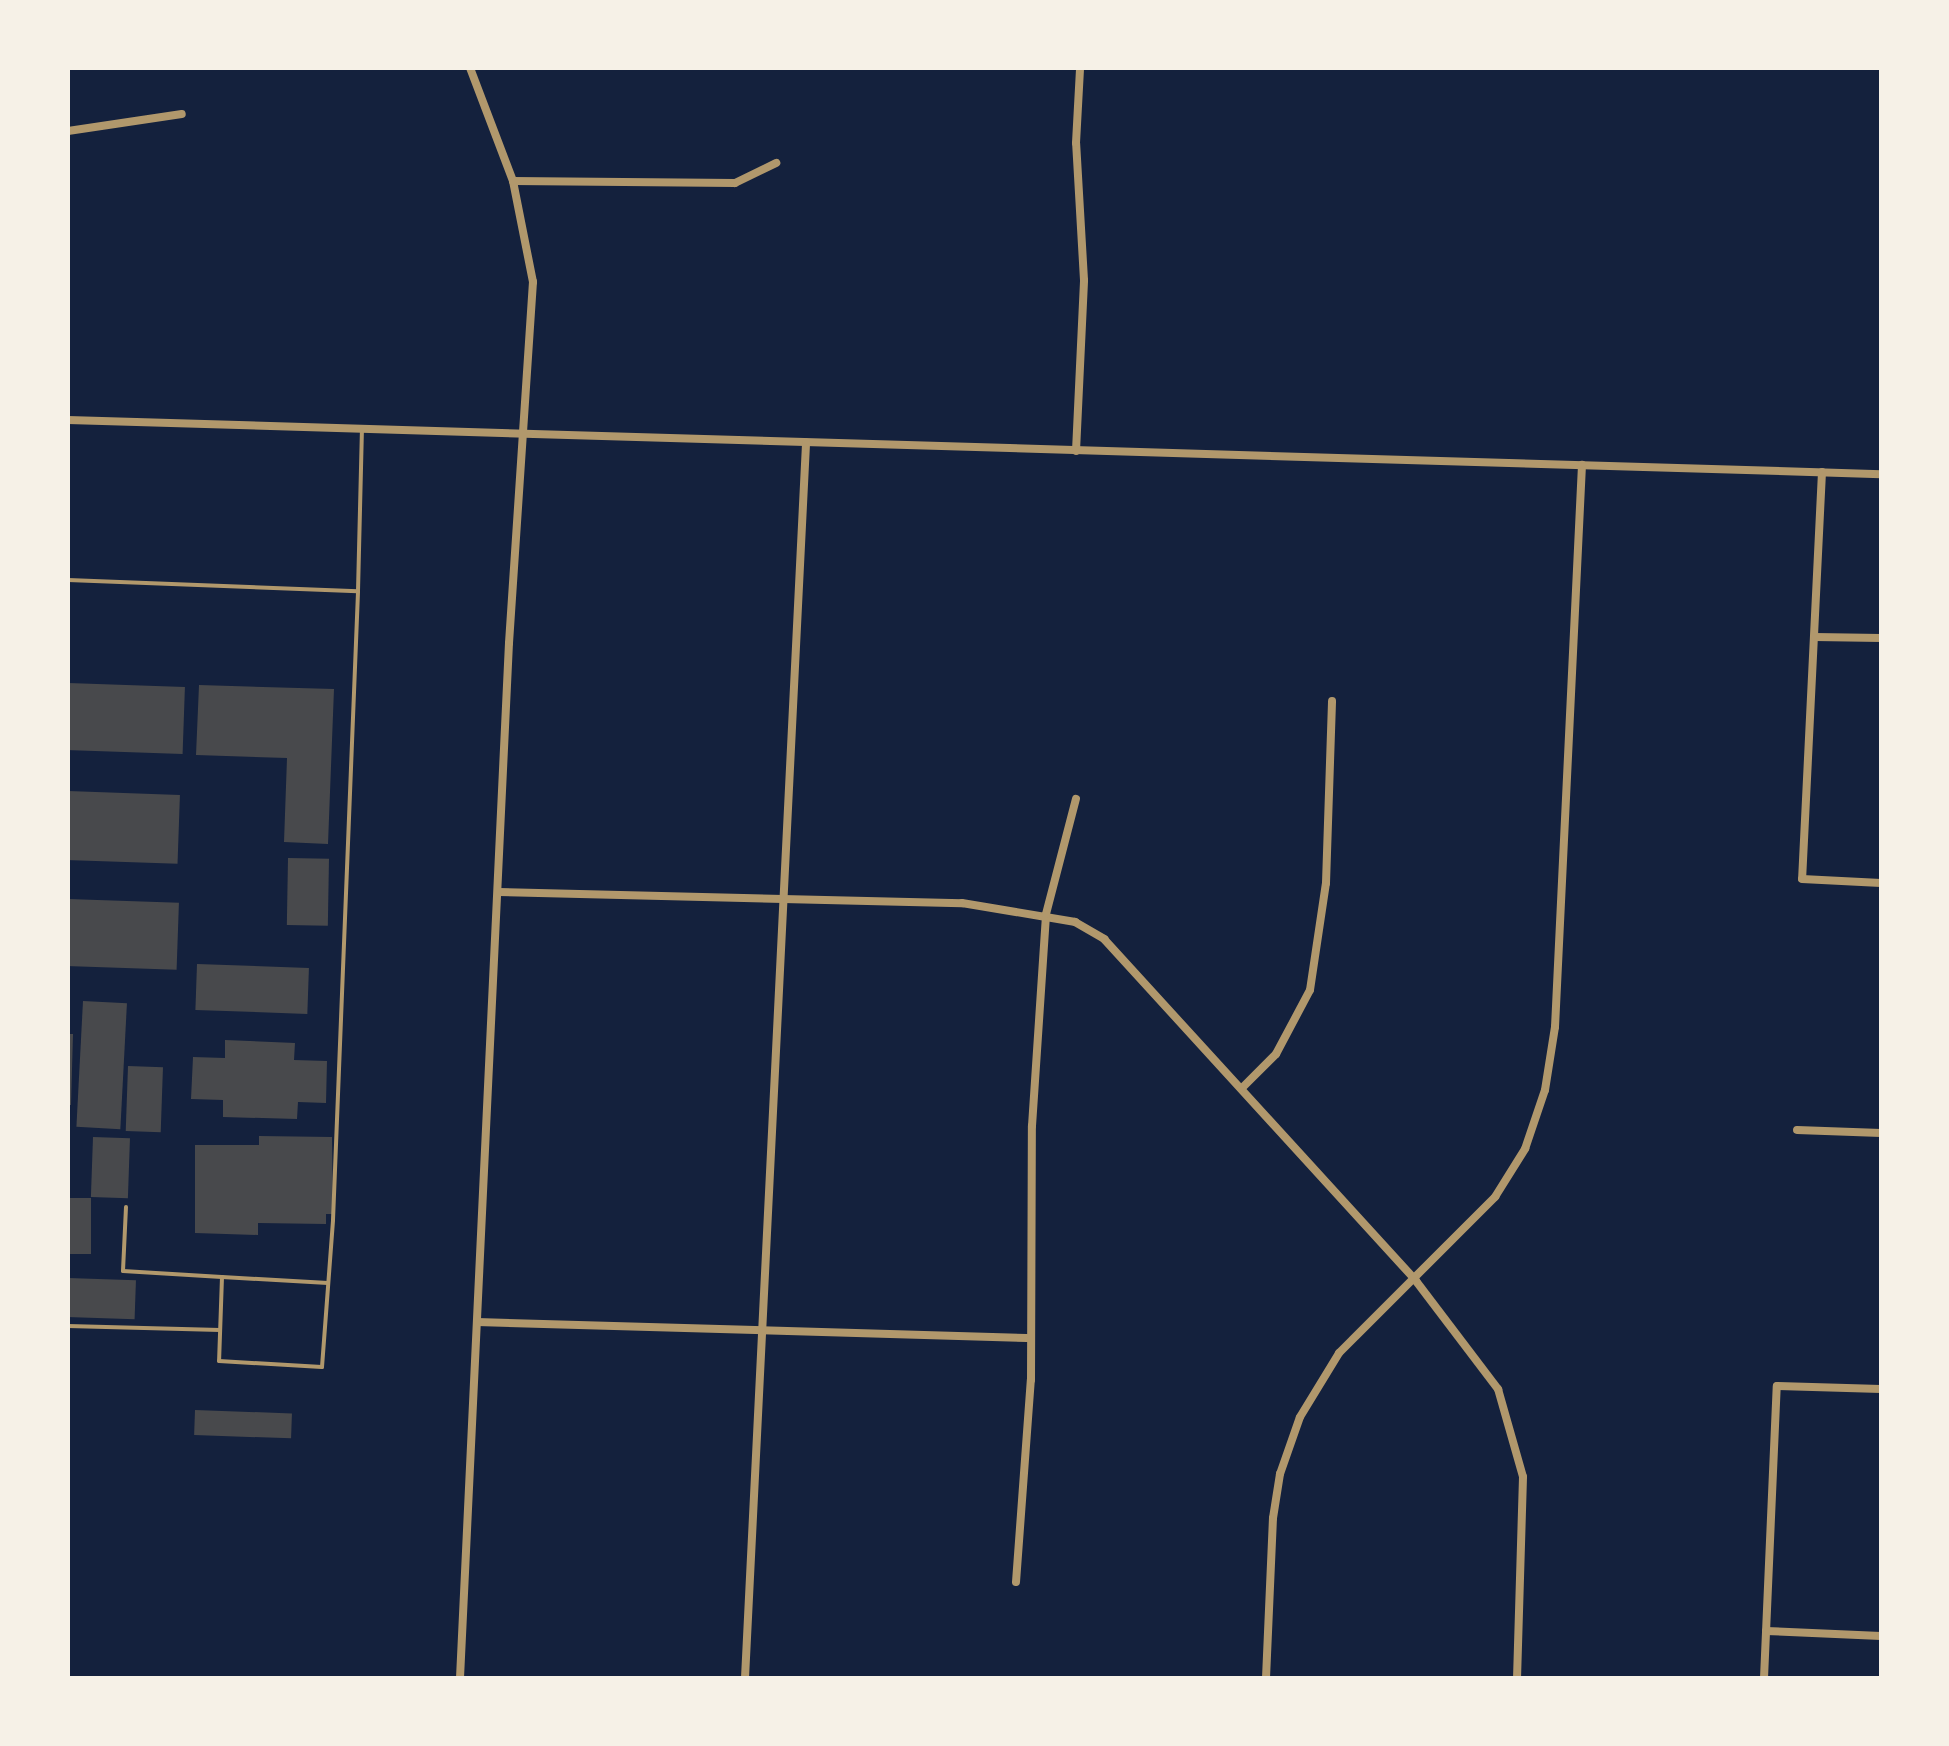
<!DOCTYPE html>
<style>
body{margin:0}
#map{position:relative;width:1949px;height:1746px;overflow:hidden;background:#14213d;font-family:Raleway,sans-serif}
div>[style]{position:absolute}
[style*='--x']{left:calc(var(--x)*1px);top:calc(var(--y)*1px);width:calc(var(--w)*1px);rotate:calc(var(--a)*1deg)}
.building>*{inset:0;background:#48494c;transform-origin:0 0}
.service>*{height:4px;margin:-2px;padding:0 2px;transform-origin:2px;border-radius:2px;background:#b1986c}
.minor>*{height:8px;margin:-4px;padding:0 4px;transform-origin:4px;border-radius:4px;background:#b1986c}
span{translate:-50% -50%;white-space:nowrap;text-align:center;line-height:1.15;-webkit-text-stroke:6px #f6f1e7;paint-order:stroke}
.frame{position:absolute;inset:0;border:70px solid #f6f1e7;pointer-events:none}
</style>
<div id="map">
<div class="building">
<div style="left:68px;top:683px;width:117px;height:67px;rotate:2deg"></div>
<div style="clip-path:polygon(199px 685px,334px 689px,328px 844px,284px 842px,287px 758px,196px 755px)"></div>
<div style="left:68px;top:791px;width:112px;height:69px;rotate:2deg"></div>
<div style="left:288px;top:858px;width:41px;height:67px;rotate:1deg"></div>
<div style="left:68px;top:899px;width:111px;height:67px;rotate:2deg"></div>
<div style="left:197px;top:964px;width:112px;height:46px;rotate:2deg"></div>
<div style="left:83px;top:1001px;width:44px;height:126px;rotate:3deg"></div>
<div style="clip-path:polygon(68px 1034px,73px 1034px,71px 1105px,68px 1105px)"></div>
<div style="clip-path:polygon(225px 1040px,295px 1043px,294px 1060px,327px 1061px,326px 1103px,298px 1102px,297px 1119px,223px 1117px,223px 1100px,191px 1099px,193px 1057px,225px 1058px)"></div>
<div style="left:128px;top:1066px;width:35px;height:65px;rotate:2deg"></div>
<div style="clip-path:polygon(259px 1136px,332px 1137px,333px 1214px,326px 1214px,326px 1224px,258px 1223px,258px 1235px,195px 1233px,195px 1145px,259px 1145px)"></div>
<div style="left:93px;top:1137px;width:37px;height:60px;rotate:2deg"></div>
<div style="left:68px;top:1198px;width:23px;height:56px"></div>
<div style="left:68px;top:1278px;width:68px;height:39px;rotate:2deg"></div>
<div style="left:195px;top:1410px;width:97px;height:25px;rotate:2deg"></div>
</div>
<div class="service">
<div style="--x:68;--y:580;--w:290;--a:2.2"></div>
<div style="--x:358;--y:591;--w:162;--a:-88.6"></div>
<div style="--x:126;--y:1207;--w:64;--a:92.7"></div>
<div style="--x:123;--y:1271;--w:99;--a:3.5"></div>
<div style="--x:328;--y:1283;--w:106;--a:-176.8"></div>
<div style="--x:222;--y:1277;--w:84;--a:92"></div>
<div style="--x:219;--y:1361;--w:103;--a:3.3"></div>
<div style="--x:322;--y:1367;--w:147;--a:-85.7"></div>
<div style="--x:333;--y:1220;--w:629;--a:-87.72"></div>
<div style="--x:68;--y:1326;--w:152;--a:1.5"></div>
</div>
<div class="minor">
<div style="--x:68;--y:131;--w:115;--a:-8.5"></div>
<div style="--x:513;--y:181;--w:222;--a:0.5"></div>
<div style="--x:735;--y:183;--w:46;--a:-26"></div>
<div style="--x:68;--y:420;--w:1814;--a:1.71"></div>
<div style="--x:1076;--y:451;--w:171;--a:-87.3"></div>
<div style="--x:1084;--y:280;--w:137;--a:-93.3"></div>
<div style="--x:1076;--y:143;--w:75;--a:-86.9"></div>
<div style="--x:1822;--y:472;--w:407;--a:92.8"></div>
<div style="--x:1802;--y:879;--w:79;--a:2.9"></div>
<div style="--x:1815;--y:637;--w:66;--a:0.9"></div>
<div style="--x:499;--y:892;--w:463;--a:1.4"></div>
<div style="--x:962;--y:903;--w:115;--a:9.5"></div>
<div style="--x:1075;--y:922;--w:34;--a:30"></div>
<div style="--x:1104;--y:939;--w:463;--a:47.6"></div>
<div style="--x:1416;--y:1281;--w:136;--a:52.8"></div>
<div style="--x:1498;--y:1389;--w:91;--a:74.1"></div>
<div style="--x:1523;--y:1477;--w:201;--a:91.7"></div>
<div style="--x:1242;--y:1088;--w:48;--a:-45"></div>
<div style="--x:1276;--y:1054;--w:72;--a:-62"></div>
<div style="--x:1310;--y:990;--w:108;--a:-81.5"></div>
<div style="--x:1326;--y:883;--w:182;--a:-88.1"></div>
<div style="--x:1797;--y:1130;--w:84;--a:2"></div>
<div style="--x:477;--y:1322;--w:550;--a:1.67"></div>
<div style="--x:1016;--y:1582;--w:203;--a:-85.8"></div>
<div style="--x:1031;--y:1380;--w:254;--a:-89.8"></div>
<div style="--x:1032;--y:1126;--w:212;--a:-86.2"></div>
<div style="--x:1046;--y:914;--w:119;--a:-75.4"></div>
<div style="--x:1766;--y:1631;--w:115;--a:2.5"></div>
<div style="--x:460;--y:1678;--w:1036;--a:-87.29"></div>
<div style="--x:509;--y:643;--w:362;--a:-86.2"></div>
<div style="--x:533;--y:282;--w:103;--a:-101.2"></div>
<div style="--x:513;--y:181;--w:121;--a:-110.8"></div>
<div style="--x:745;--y:1678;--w:1237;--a:-87.17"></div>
<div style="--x:1266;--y:1678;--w:160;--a:-87.5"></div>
<div style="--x:1273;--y:1518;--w:45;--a:-81"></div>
<div style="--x:1280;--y:1474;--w:60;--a:-70.7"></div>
<div style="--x:1300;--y:1417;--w:75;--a:-58.6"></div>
<div style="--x:1339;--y:1353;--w:221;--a:-45"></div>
<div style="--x:1495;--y:1197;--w:57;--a:-58"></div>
<div style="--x:1525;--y:1149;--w:62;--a:-71.3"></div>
<div style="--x:1545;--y:1090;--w:64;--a:-81"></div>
<div style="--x:1555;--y:1027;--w:563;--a:-87.25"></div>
<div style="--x:1764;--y:1678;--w:292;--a:-87.5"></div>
<div style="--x:1777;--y:1386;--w:104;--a:1.7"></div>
</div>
<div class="frame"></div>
</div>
